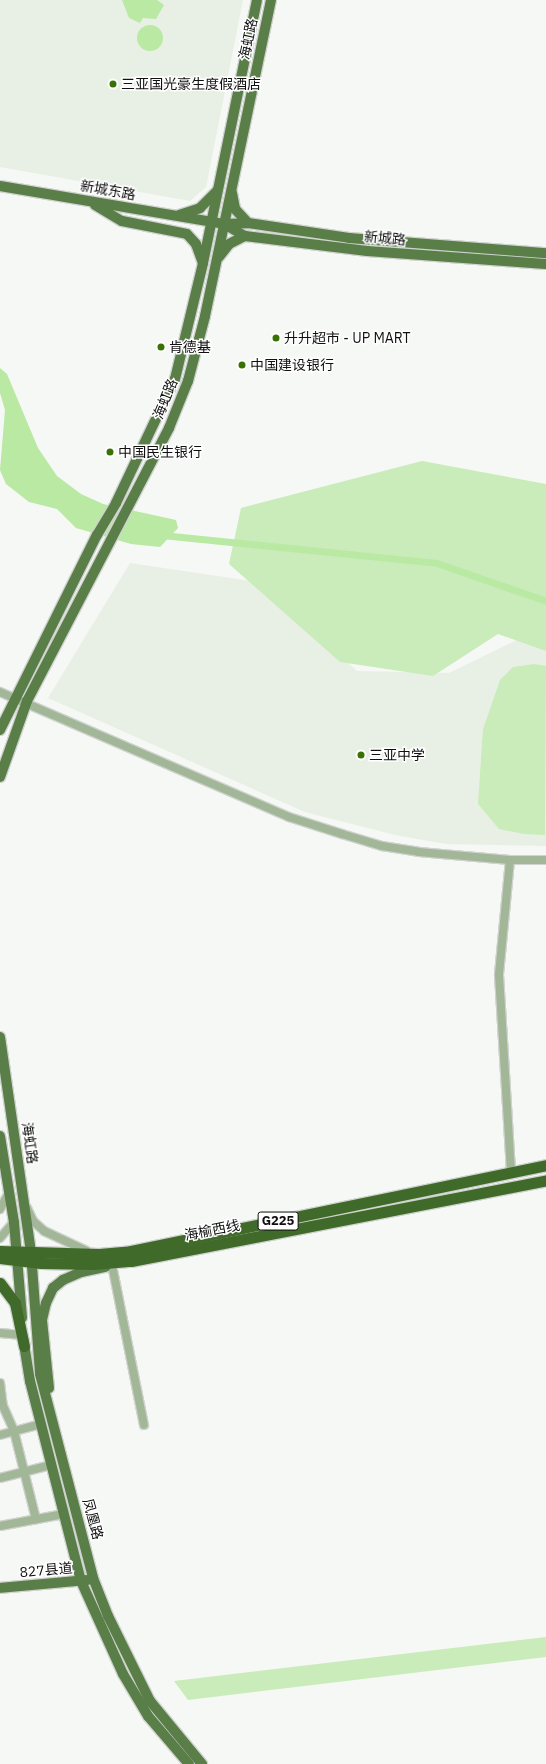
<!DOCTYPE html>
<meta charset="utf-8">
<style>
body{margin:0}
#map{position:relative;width:546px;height:1764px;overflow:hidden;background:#f5f8f4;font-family:"IBM Plex Sans","Noto Sans SC",sans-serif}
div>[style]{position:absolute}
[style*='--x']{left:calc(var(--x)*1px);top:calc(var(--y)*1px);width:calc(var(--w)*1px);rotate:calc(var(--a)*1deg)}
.built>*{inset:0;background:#e8f0e5}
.green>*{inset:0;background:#c9ecba}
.water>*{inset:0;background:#b9e9a3}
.round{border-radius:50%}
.canal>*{height:7px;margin:-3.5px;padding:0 3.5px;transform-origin:3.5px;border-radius:3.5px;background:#b9e9a3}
.roads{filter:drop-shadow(1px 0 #d0d3cf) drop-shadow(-1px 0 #d0d3cf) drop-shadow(0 1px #d0d3cf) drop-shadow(0 -1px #d0d3cf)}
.minor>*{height:8px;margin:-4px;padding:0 4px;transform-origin:4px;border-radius:4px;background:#a2b698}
.major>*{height:10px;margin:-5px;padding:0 5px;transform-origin:5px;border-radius:5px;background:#5a7e48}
.highway>*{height:11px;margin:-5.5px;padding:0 5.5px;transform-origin:5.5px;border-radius:5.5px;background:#406a29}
.dots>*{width:11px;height:11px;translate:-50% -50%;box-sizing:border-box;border:2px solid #fff;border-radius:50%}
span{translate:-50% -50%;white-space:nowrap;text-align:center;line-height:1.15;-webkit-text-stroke:3px #fff;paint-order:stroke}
.shield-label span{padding:1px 3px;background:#fff;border:1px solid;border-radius:3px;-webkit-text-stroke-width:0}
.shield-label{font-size:13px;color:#0f100f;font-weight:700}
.street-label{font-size:14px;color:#0f100f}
.poi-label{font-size:14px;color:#0f100f}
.left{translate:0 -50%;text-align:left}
</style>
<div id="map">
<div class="built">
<div style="clip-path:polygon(0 0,243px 0,206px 187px,190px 201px,0 167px)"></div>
<div style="clip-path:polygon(130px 563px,258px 582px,357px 671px,449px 673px,529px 634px,546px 640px,546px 846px,446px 844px,395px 835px,305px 812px,48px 698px)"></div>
</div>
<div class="green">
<div style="clip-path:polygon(422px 461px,546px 484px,546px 651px,498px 634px,433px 676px,340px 662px,229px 564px,241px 508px)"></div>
<div style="clip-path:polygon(534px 664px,546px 666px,545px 835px,524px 834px,499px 829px,478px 804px,483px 729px,500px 680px,513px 667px)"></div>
<div style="clip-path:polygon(546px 1637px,546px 1657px,346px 1681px,188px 1700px,174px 1681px)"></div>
</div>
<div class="water">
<div style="clip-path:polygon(122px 0,157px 0,164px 5px,156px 19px,143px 18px,140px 23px,129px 18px)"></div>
<div class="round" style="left:137px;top:25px;width:26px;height:26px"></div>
<div style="clip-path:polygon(0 368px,7px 374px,38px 448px,57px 476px,81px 494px,103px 504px,176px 520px,178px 528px,160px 547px,131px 544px,76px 528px,57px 509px,29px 502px,6px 484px,0 470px,5px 410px,0 393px)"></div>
</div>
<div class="canal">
<div style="--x:162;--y:535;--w:276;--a:5.8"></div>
<div style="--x:437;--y:563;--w:115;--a:19.2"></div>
</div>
<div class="roads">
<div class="minor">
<div style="--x:0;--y:692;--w:315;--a:23.4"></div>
<div style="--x:289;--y:817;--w:56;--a:17.8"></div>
<div style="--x:342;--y:834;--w:42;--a:16.7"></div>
<div style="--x:382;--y:846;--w:37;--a:9"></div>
<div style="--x:419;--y:852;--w:91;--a:5"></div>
<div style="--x:510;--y:860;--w:36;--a:0"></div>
<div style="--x:510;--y:860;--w:116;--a:95.5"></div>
<div style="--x:499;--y:975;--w:197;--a:86.5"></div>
<div style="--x:27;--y:1208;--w:14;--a:65"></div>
<div style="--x:33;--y:1221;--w:15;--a:42"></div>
<div style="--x:44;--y:1231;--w:47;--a:24.9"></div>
<div style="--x:0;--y:1209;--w:18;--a:-61"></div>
<div style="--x:0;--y:1238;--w:21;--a:-49"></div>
<div style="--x:112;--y:1265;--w:163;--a:78.7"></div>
<div style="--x:0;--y:1333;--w:22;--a:5"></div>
<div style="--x:0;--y:1383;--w:23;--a:83"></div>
<div style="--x:3;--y:1406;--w:27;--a:66"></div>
<div style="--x:14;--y:1431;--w:91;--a:76"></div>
<div style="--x:0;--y:1435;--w:42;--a:-15"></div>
<div style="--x:0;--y:1478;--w:53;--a:-14.3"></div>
<div style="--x:0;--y:1526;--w:65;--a:-10.6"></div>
</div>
<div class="major">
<div style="--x:0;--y:186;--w:227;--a:9.6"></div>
<div style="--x:224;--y:224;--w:24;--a:-2"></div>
<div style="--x:248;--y:223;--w:102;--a:8.4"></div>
<div style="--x:349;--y:238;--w:198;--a:4.4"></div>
<div style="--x:232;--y:193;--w:16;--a:79"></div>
<div style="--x:235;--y:209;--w:19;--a:47"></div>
<div style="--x:95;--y:205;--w:31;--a:31"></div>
<div style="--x:122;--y:221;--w:66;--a:11.3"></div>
<div style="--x:187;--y:234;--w:13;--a:48"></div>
<div style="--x:196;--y:244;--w:20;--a:70"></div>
<div style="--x:179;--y:215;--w:22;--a:-18"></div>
<div style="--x:200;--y:208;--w:24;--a:-45"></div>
<div style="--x:224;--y:224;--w:24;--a:30"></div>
<div style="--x:245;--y:236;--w:123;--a:7"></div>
<div style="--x:367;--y:251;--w:179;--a:4.2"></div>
<div style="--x:219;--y:257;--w:16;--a:-52"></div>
<div style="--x:229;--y:244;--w:18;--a:-27"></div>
<div style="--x:0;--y:730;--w:218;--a:-63.6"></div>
<div style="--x:97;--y:535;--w:37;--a:-59"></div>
<div style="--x:116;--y:503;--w:137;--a:-64.6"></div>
<div style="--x:175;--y:379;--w:119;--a:-76.4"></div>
<div style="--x:203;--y:263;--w:268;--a:-78.4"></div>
<div style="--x:0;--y:777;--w:81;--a:-70.4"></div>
<div style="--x:27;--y:701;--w:308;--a:-62.5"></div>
<div style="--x:169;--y:428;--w:51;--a:-68"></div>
<div style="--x:188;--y:381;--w:67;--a:-75.3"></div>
<div style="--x:205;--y:316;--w:323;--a:-78.2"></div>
<div style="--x:0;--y:1037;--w:218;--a:81.8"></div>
<div style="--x:31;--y:1253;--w:121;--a:85.7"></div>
<div style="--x:40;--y:1374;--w:211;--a:75.4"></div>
<div style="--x:93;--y:1578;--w:41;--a:68.5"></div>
<div style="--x:108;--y:1616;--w:95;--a:63.7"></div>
<div style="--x:150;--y:1701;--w:82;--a:50.5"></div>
<div style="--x:0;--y:1136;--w:87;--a:80.8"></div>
<div style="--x:14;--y:1222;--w:96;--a:85.2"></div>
<div style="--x:23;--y:1338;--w:44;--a:80.8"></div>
<div style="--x:30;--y:1381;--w:206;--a:75.7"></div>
<div style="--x:81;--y:1581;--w:102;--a:65.7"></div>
<div style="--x:123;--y:1674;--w:49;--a:59.2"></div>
<div style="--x:148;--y:1716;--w:63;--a:49.5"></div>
<div style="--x:49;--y:1388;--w:68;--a:-95.9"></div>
<div style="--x:42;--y:1320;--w:17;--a:-77"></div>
<div style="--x:46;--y:1303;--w:17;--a:-65"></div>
<div style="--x:53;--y:1288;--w:13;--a:-39"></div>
<div style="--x:63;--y:1280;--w:20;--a:-24"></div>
<div style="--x:81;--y:1272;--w:25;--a:-12"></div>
<div style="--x:0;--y:1588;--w:88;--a:-5.2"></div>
</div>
<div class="highway">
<div style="--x:0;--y:1251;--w:99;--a:1.7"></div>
<div style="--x:99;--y:1254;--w:32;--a:-5"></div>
<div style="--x:131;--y:1251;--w:424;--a:-11.7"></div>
<div style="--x:0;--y:1258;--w:41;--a:7"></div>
<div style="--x:41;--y:1263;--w:53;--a:1.1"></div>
<div style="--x:94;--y:1264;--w:37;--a:-5"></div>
<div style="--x:131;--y:1261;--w:423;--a:-11"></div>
<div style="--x:0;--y:1283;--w:25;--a:53"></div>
<div style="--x:15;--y:1303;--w:44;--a:78.2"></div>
</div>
</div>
<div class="dots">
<div style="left:113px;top:84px;background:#377203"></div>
<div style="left:276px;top:338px;background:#377203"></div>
<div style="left:161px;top:347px;background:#377203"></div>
<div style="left:242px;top:365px;background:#377203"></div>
<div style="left:110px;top:452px;background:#377203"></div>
<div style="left:361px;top:755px;background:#377203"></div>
</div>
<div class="shield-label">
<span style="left:278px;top:1221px">G225</span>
</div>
<div class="street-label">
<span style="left:248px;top:39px;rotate:-78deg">海虹路</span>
<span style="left:108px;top:190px;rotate:10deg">新城东路</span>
<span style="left:385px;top:238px;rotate:5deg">新城路</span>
<span style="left:165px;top:399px;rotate:-68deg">海虹路</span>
<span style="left:30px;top:1143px;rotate:82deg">海虹路</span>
<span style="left:212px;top:1230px;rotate:-11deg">海榆西线</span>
<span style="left:93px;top:1519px;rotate:75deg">凤凰路</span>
<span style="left:46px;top:1570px;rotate:-5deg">827县道</span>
</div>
<div class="poi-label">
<span class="left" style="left:121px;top:84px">三亚国光豪生度假酒店</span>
<span class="left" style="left:284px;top:338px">升升超市 - UP MART</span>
<span class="left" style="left:169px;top:347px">肯德基</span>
<span class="left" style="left:250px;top:365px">中国建设银行</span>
<span class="left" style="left:118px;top:452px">中国民生银行</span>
<span class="left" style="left:369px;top:755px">三亚中学</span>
</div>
</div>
